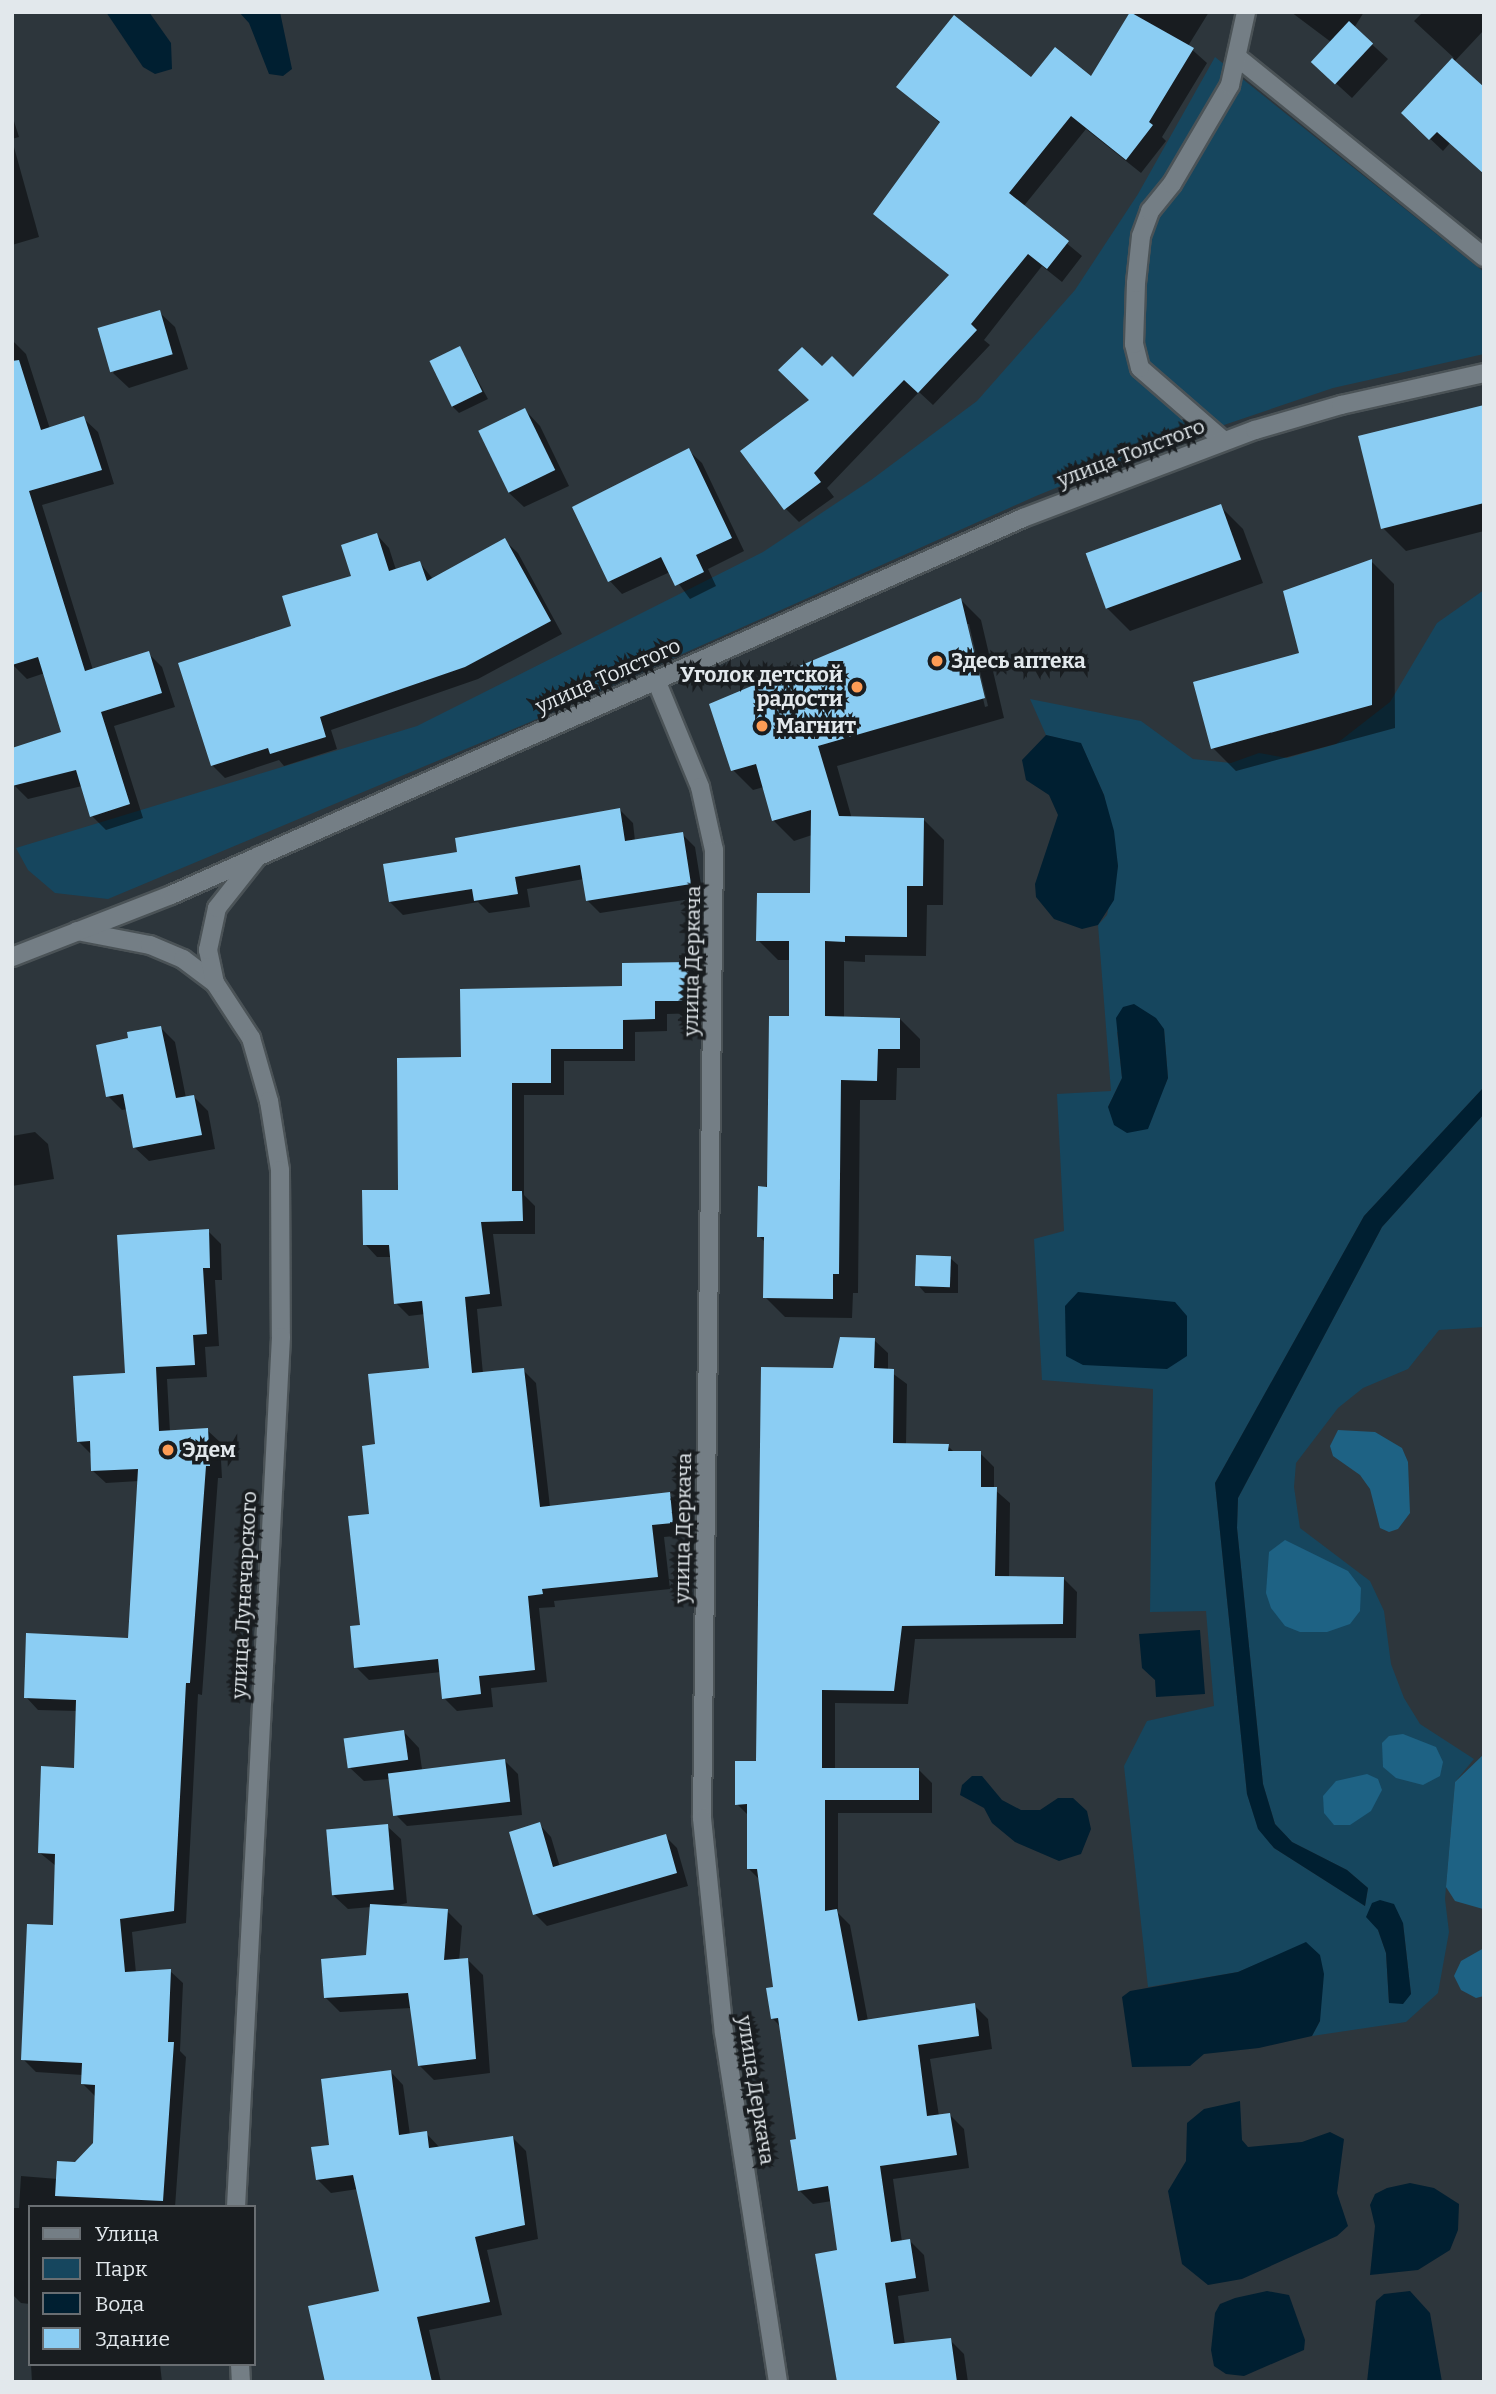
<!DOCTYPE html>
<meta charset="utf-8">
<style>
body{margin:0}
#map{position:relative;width:1496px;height:2394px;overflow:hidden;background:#2d363c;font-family:Bitter,serif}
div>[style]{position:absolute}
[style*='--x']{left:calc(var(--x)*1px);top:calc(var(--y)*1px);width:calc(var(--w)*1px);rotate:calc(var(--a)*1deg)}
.green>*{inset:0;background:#16465e}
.forest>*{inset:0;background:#1e6284}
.water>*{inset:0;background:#001f31}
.shadow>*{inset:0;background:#0007}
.building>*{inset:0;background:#8bcdf3;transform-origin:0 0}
.roads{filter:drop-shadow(2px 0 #4b5357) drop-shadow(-2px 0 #4b5357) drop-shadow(0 2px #4b5357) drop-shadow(0 -2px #4b5357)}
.service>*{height:18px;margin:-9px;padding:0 9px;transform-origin:9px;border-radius:9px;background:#747e85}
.minor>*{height:18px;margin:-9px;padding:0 9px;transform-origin:9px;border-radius:9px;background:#747e85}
.secondary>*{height:18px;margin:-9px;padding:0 9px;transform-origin:9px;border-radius:9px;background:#747e85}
.dots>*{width:19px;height:19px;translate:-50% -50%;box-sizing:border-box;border:4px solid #191d20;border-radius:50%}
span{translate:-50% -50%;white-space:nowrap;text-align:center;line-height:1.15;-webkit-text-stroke:7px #191d20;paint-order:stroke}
.street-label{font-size:21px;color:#e2e8ec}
.poi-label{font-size:21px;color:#e2e8ec;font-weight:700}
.left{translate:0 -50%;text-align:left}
.right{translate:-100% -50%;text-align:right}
.frame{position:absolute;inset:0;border:14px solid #e2e8ec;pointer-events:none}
.legend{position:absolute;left:28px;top:2205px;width:228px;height:161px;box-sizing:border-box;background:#191d20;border:2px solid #696e72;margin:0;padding:9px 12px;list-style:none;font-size:21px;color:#e2e8ec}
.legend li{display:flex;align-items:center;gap:14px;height:35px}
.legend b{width:35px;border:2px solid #696e72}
</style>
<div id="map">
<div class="green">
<div style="clip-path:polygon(1215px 57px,1484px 272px,1484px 354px,1333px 388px,1147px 451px,1036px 496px,530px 722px,108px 899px,55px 893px,28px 870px,16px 848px,417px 726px,763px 552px,871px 480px,977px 401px,1075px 290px,1138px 194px)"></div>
<div style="clip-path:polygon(evenodd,1484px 590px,1484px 1087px,1364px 1216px,1215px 1483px,1247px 1794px,1258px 1828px,1274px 1848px,1365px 1906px,1368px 1888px,1347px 1870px,1292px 1842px,1275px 1824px,1263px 1784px,1237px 1528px,1238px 1498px,1382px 1227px,1484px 1114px,1484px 1327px,1439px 1330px,1408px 1369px,1363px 1388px,1338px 1408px,1296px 1463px,1294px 1487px,1300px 1528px,1370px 1581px,1384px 1611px,1391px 1664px,1404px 1698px,1420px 1724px,1474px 1759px,1455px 1782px,1445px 1899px,1449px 1932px,1438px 1993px,1406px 2022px,1312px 2036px,1320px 2021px,1262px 1962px,1238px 1972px,1148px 1987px,1124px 1766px,1147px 1721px,1214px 1706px,1206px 1611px,1150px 1612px,1153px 1389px,1042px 1380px,1034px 1239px,1064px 1231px,1057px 1094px,1111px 1091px,1098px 925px,1107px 915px,1118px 866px,1104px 795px,1081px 744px,1046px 735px,1030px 699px,1141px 721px,1193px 759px,1231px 763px,1259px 753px,1287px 758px,1336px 744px,1390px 702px,1437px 623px,1484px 590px,1164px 1029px,1168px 1078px,1165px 1085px,1108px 1107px,1122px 1078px,1117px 1032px,1164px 1029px,1484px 590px,1403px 1923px,1411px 1994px,1389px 2003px,1386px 1953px,1378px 1930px,1403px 1923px)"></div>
</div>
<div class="forest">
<div style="clip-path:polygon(1338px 1430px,1375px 1432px,1402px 1448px,1408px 1462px,1410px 1513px,1398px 1529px,1389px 1532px,1380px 1528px,1370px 1489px,1360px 1475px,1333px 1456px,1330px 1446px)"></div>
<div style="clip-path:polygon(1285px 1540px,1348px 1571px,1361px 1588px,1360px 1611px,1350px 1624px,1327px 1632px,1300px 1632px,1285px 1626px,1271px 1608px,1266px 1593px,1269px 1552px)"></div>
<div style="clip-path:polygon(1403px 1734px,1436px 1747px,1443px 1762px,1440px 1776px,1423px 1785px,1396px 1778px,1383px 1767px,1382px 1743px,1389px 1736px)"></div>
<div style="clip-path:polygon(1484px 1754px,1484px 1909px,1483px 1909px,1455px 1901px,1446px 1887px,1455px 1782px)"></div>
<div style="clip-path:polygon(1367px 1774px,1378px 1779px,1382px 1790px,1371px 1811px,1350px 1825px,1334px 1825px,1324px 1813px,1323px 1796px,1336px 1781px)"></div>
<div style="clip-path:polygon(1484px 1948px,1484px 1996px,1476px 1998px,1461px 1990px,1454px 1976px,1461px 1961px)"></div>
</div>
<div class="water">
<div style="clip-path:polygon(106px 12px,149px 12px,171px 43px,172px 69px,155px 74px,143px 67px)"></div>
<div style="clip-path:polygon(239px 12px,280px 12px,292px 69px,283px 76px,269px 74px,249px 23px)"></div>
<div style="clip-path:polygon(1046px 735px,1081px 743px,1104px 795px,1114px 831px,1118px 866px,1114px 900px,1098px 925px,1082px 929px,1054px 919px,1036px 897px,1035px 884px,1058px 815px,1049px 795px,1026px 780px,1022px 760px)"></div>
<div style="clip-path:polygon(1134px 1004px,1156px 1018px,1164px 1029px,1168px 1078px,1148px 1129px,1127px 1133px,1114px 1125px,1108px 1107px,1122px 1078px,1116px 1018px,1123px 1007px)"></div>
<div style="clip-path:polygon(1484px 1087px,1484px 1114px,1382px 1227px,1238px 1498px,1237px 1528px,1263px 1784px,1275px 1824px,1292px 1842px,1347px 1870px,1368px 1888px,1365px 1906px,1274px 1848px,1258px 1829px,1247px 1794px,1215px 1483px,1364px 1216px)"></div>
<div style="clip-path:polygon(1078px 1292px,1175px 1302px,1187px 1316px,1187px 1356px,1167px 1369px,1083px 1365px,1066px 1356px,1065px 1306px)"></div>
<div style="clip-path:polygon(1200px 1630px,1205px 1694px,1156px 1697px,1155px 1680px,1142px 1668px,1139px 1634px)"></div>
<div style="clip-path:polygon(972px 1776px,982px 1776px,1002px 1800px,1021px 1810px,1040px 1810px,1058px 1798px,1073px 1798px,1087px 1811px,1091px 1829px,1081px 1854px,1059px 1861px,1015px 1842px,992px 1823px,984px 1808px,960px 1795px,962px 1785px)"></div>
<div style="clip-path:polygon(1380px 1900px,1394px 1904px,1403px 1923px,1411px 1994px,1403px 2004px,1389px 2003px,1386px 1953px,1378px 1930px,1366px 1917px,1372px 1903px)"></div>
<div style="clip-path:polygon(1306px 1942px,1320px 1955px,1324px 1974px,1320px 2021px,1312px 2036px,1259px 2048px,1204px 2054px,1190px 2066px,1132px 2067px,1122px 1997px,1130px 1991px,1238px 1972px)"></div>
<div style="clip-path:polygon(1240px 2101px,1242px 2140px,1248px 2147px,1302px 2142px,1330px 2132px,1344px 2139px,1337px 2193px,1348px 2226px,1337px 2236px,1242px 2279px,1208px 2285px,1182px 2264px,1168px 2191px,1186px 2161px,1187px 2123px,1204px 2109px)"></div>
<div style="clip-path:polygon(1410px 2183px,1434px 2188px,1459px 2204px,1458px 2230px,1450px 2250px,1418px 2270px,1370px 2275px,1375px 2226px,1370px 2205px,1375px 2194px,1387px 2188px)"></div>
<div style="clip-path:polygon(1267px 2291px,1289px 2295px,1305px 2340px,1304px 2350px,1244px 2376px,1226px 2374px,1214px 2366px,1211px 2350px,1215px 2313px,1220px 2304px,1235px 2298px)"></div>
<div style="clip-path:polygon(1410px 2291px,1430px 2313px,1442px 2382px,1367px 2382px,1376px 2301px,1384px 2294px)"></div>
</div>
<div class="shadow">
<div style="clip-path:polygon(1132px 12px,1209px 12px,1188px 46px,1207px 63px,1162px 137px,1166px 141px,1141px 173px,1086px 129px,1023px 207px,1082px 256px,1062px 282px,1042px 266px,984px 340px,990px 345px,933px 405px,919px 392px,827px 488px,834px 497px,799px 522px,785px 508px,822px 369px,853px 379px,950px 276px,875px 214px,941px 124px,899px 87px,1091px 79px)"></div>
<div style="clip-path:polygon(1291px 12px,1364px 12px,1354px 28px,1388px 59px,1352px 98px,1329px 77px,1331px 42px)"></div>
<div style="clip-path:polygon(1423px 12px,1484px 12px,1484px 30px,1454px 62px,1450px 143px,1443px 151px,1403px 113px,1454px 58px,1414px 21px)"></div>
<div style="clip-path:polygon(12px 115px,19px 137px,12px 139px)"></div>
<div style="clip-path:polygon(12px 140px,39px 237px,12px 245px)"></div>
<div style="clip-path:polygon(159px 312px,175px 327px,188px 369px,129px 388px,113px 373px)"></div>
<div style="clip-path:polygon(12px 340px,26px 354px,50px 429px,83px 418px,98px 432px,114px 484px,42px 505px,93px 670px,148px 653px,162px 667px,175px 707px,114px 726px,143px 818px,106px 830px,92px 816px,82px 786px,28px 799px,14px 785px,63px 734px,45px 673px,27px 679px,13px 665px)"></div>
<div style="clip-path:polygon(460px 348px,488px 399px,459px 413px,452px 406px)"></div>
<div style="clip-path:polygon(1484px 407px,1484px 531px,1406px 551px,1383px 528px)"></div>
<div style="clip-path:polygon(525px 410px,540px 426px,569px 486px,524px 507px,508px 492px)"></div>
<div style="clip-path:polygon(688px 450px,702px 463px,744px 551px,708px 569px,716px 586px,690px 599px,670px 572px,622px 594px,609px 580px)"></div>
<div style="clip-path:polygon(1220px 506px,1243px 529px,1263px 583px,1130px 631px,1107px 608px)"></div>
<div style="clip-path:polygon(377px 535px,389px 548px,396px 570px,420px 563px,433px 579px,505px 541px,518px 553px,562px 634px,478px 679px,331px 730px,337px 749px,284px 766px,279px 760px,225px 778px,212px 765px,293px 628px,353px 577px)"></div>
<div style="clip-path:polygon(1371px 561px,1394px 584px,1395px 728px,1236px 771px,1213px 748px,1301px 654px)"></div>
<div style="clip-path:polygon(evenodd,961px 600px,981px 620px,1004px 718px,837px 766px,852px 819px,924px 820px,944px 840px,943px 905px,927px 905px,926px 956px,865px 955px,865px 962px,844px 961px,844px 1018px,900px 1019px,920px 1039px,920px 1068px,897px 1068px,896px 1100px,860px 1100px,858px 1293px,853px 1293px,852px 1318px,785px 1317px,765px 1297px,766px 1243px,759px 1236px,791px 1018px,791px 960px,778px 960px,758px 940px,811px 895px,812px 835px,794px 841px,774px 821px,764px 787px,753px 790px,733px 770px,961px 600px,966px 624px,969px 624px,988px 706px,985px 707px,966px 624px)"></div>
<div style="clip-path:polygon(620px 810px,633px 823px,635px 841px,682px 834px,695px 847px,703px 897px,600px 913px,587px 900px,584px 879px,527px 889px,530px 907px,489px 913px,478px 902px,403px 915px,390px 902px,459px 853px)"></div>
<div style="clip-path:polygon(687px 964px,700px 977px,701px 1013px,667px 1014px,667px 1031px,635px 1032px,635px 1061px,564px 1061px,564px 1095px,524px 1095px,524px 1195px,535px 1206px,535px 1234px,493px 1234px,502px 1306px,477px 1309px,483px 1374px,523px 1370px,536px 1383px,550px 1507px,669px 1494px,682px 1507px,685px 1535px,664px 1537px,670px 1589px,554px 1601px,555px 1607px,539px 1608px,547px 1682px,491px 1688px,493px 1707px,457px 1711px,444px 1698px,441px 1672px,369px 1680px,356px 1667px,377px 1446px,430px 1369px,425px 1314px,409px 1316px,396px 1303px,392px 1257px,377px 1257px,365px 1244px,399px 1191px,463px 1059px)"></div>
<div style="clip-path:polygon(160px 1027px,175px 1042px,186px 1098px,194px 1097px,208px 1111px,215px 1149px,149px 1161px,134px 1147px,127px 1109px,122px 1110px,108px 1096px,130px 1040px)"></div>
<div style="clip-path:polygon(35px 1132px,48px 1144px,54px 1179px,12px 1186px,12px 1136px)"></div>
<div style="clip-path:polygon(208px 1231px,221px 1244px,222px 1280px,215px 1280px,219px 1346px,205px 1347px,207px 1377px,167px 1379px,170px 1432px,207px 1430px,220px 1442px,222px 1478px,218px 1478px,202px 1695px,198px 1694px,186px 1923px,132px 1932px,136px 1973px,170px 1971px,183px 1983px,180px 2051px,186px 2057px,175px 2207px,30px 2207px,30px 2304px,21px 2303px,12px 2294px,12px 2208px,19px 2208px,21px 2176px,58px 2179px,76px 2164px,94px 2144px,95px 2096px,83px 2084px,83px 2075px,36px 2072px,23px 2059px,55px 1927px,56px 1866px,40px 1853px,75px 1770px,78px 1711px,38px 1710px,26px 1697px,129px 1639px,139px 1481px,106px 1483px,93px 1471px,92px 1455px,78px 1441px,127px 1375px)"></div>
<div style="clip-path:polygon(950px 1258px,958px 1265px,958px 1293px,925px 1293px,918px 1285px)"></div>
<div style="clip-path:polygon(874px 1340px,888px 1353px,888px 1370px,907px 1384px,906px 1445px,948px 1446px,955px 1453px,980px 1453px,994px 1467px,994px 1489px,1010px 1503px,1009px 1578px,1063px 1578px,1077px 1592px,1076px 1638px,915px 1639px,908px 1704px,835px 1703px,835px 1770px,918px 1769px,932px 1783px,932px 1813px,838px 1813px,838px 1913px,850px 1925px,868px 2021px,974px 2005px,988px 2019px,992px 2049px,930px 2059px,939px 2116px,950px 2115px,964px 2129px,969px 2168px,893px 2179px,902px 2242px,910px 2241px,924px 2255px,929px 2291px,898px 2296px,905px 2345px,950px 2340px,964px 2354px,968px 2382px,837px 2382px,817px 2255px,839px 2252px,832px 2201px,813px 2204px,799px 2190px,798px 2141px,781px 2027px,773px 2019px,775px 1989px,760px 1880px,748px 1868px,749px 1816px,737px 1804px,758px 1763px,835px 1370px)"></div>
<div style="clip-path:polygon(404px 1732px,419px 1748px,422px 1769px,505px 1761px,518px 1774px,522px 1815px,407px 1826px,394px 1813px,390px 1779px,364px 1781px,348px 1766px)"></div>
<div style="clip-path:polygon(539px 1824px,551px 1837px,560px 1867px,665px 1836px,677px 1848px,688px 1886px,547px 1926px,535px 1914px)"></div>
<div style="clip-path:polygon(387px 1826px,401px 1839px,407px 1903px,391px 1907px,447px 1911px,462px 1926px,459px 1961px,468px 1960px,483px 1975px,490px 2073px,434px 2080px,419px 2065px,411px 2008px,340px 2012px,325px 1997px,368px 1957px,371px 1907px,348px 1909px,334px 1896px)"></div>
<div style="clip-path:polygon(390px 2071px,403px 2085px,410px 2135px,426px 2133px,440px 2148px,513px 2138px,526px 2151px,538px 2239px,487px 2250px,502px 2315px,429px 2330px,441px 2382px,327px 2382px,381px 2292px,358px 2189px,331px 2193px,317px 2179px,331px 2146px)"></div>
<div style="clip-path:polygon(77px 2364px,160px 2364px,162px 2382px,32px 2382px,31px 2365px)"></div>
</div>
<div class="building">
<div style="clip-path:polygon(1130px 12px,1194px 48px,1149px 122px,1153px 125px,1126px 160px,1071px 116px,1009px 193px,1069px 241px,1047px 269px,1028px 254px,971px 324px,977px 330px,918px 393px,904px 380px,814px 473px,821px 482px,784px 510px,740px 451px,809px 400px,778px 370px,802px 347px,822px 366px,832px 356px,853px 377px,949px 275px,873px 214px,940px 122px,896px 87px,954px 15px,1031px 77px,1055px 47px,1091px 76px)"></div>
<div style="left:1349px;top:21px;width:33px;height:56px;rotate:43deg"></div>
<div style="clip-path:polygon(1452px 58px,1484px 87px,1484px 174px,1437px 132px,1429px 140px,1401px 113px)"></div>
<div style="left:160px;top:310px;width:46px;height:65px;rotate:74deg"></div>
<div style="left:460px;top:346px;width:51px;height:34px;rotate:64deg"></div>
<div style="clip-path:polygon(19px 360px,41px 430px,84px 416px,102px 470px,29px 491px,85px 671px,149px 651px,162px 693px,101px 712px,130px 804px,90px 817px,76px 770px,12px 786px,12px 748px,61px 732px,38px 657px,12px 665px,12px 361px)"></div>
<div style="clip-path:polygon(1484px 405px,1484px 503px,1381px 529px,1358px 436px)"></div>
<div style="left:525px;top:408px;width:69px;height:52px;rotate:64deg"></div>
<div style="clip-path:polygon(689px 448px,732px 538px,696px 555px,704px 572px,675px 586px,661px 557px,608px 582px,572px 507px)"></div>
<div style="left:1221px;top:504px;width:59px;height:144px;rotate:70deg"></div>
<div style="clip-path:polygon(377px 533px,389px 571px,420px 561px,427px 581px,505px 538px,551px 621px,465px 667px,320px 717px,326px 737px,270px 754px,268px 748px,211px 766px,178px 663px,291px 626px,282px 596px,351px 576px,341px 545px)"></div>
<div style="clip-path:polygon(1372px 559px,1372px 705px,1211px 749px,1193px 682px,1299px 653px,1283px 591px)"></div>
<div style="clip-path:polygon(961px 598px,985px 698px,818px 746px,839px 816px,924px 818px,923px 886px,907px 886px,907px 937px,845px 936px,845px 942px,825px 941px,825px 1016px,900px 1018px,900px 1049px,878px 1049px,877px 1081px,841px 1080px,839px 1274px,833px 1274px,833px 1299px,763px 1298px,764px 1237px,757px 1237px,758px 1186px,767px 1187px,769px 1016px,789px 1016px,789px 941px,756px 941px,757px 893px,810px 893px,811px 810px,772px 821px,756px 764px,731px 771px,709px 704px)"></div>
<div style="clip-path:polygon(620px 808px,625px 841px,683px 832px,691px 884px,586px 901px,580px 865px,515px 877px,518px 894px,474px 901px,472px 889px,389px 902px,383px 864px,457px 852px,455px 838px)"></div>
<div style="clip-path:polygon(688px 962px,689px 1001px,655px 1001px,655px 1019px,623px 1020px,623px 1049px,551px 1049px,551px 1083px,512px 1083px,512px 1191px,522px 1191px,523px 1221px,481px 1222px,490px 1294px,465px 1297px,472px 1373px,524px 1368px,540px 1507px,670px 1492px,673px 1523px,652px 1525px,658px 1577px,542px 1589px,543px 1594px,528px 1596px,535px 1670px,479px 1676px,481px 1694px,442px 1699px,438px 1659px,354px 1668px,350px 1626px,360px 1625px,348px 1516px,369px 1514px,362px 1446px,375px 1444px,368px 1374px,429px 1368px,422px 1301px,394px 1304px,389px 1245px,363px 1245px,362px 1190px,398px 1190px,397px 1058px,461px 1057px,460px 989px,622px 986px,622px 963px)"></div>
<div style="clip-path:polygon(161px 1026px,176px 1098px,194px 1095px,202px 1135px,133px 1148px,123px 1094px,106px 1097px,96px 1045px,128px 1038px,127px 1032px)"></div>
<div style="clip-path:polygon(209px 1229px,210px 1268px,203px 1268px,207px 1334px,193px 1335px,195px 1365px,156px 1367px,159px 1431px,208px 1428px,210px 1466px,206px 1466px,190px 1683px,186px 1683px,174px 1911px,120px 1919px,125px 1972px,171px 1969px,168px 2042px,174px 2042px,163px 2201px,55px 2196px,57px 2161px,75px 2162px,93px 2143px,95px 2085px,81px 2084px,82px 2063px,21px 2060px,27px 1924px,53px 1925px,55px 1854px,38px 1853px,41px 1766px,74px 1768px,76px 1700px,24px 1698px,26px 1633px,128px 1638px,138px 1469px,91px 1471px,90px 1441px,77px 1442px,73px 1376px,125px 1373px,117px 1235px)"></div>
<div style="left:916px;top:1255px;width:35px;height:31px;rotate:2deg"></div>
<div style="clip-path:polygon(840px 1337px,875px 1338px,874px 1368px,894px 1369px,893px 1443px,949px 1444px,948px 1451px,981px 1451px,981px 1487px,997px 1487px,995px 1576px,1064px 1577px,1063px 1624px,902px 1626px,894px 1691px,822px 1690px,822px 1768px,919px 1768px,919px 1800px,825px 1800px,825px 1911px,837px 1909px,858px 2021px,975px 2003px,979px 2036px,918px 2045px,927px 2116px,950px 2113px,957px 2155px,880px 2166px,891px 2242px,910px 2239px,916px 2278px,885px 2283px,894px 2344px,951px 2338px,957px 2382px,837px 2382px,815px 2254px,837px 2250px,828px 2186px,798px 2191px,790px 2140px,796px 2139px,778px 2018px,771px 2019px,766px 1988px,773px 1987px,757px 1869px,747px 1869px,747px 1804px,735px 1805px,735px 1761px,756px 1761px,761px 1367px,833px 1368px)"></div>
<div style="left:404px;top:1730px;width:30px;height:61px;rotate:82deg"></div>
<div style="left:505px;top:1759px;width:43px;height:118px;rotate:83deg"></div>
<div style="clip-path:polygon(540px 1822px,553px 1867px,666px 1834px,677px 1873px,533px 1915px,509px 1832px)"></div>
<div style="left:388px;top:1824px;width:66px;height:62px;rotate:85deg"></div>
<div style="clip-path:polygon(370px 1904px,448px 1909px,444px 1960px,468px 1958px,476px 2059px,418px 2066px,408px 1993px,324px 1998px,321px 1959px,366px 1955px)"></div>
<div style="clip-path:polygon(391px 2070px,399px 2135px,427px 2131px,429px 2148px,513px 2136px,525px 2225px,475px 2237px,490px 2302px,417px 2317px,432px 2382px,325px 2382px,308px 2306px,379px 2291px,353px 2175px,316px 2180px,311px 2147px,329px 2145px,321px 2079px)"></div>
</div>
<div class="roads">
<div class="service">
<div style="--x:1237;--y:57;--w:318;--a:39"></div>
<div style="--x:1224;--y:441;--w:111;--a:-139"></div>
<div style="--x:1140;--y:368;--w:25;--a:-104"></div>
<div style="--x:1134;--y:344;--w:61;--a:-88.1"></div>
<div style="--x:1136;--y:283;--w:47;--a:-83.9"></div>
<div style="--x:1141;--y:236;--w:27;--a:-70"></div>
<div style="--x:1150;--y:211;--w:35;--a:-51"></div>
<div style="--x:1172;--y:184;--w:115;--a:-59.6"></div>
<div style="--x:1230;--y:85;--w:75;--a:-77.6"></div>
</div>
<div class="minor">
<div style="--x:656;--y:680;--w:116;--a:67.6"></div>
<div style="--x:700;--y:787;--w:65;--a:77.5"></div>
<div style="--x:714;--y:850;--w:968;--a:90.71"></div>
<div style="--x:702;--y:1818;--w:216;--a:84.2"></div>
<div style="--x:724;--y:2033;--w:353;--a:81.2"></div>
<div style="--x:77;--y:931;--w:74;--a:10.9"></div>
<div style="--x:150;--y:945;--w:36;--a:23"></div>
<div style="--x:183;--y:959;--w:40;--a:37"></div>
<div style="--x:215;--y:983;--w:66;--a:56.8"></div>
<div style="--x:251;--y:1038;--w:66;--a:74.1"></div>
<div style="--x:269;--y:1101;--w:70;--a:80.9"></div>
<div style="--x:280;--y:1170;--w:167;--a:89.7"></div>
<div style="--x:281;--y:1337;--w:871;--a:92.96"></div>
<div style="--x:215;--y:983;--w:34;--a:-102"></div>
<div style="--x:208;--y:950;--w:43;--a:-77.9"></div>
<div style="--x:217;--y:908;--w:66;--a:-51.7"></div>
<div style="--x:240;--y:2364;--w:18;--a:87"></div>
</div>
<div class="secondary">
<div style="--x:12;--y:957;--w:171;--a:-21.3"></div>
<div style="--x:171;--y:895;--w:932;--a:-23.87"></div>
<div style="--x:1023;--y:518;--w:248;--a:-20.8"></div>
<div style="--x:1255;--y:430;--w:90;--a:-16.2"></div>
<div style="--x:1341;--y:405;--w:147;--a:-12.6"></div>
</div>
</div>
<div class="dots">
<div style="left:937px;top:661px;background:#fd9c55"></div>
<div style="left:857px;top:687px;background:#fd9c55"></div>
<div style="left:762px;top:726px;background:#fd9c55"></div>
<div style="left:168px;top:1450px;background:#fd9c55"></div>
</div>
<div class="street-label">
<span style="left:1131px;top:453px;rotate:-21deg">улица Толстого</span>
<span style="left:608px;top:676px;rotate:-24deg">улица Толстого</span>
<span style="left:692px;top:961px;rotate:-89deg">улица Деркача</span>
<span style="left:683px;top:1528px;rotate:-89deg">улица Деркача</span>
<span style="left:244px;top:1595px;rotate:-87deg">улица Луначарского</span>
<span style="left:756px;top:2090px;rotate:81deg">улица Деркача</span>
</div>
<div class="poi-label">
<span class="left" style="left:951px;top:661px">Здесь аптека</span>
<span class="right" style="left:843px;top:687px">Уголок детской<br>радости</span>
<span class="left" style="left:776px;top:726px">Магнит</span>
<span class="left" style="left:182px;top:1450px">Эдем</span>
</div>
<div class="frame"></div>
<ul class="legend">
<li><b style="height:9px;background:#747e85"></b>Улица</li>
<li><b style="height:19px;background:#16465e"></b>Парк</li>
<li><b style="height:19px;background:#001f31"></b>Вода</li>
<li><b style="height:19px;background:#8bcdf3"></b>Здание</li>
</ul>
</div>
